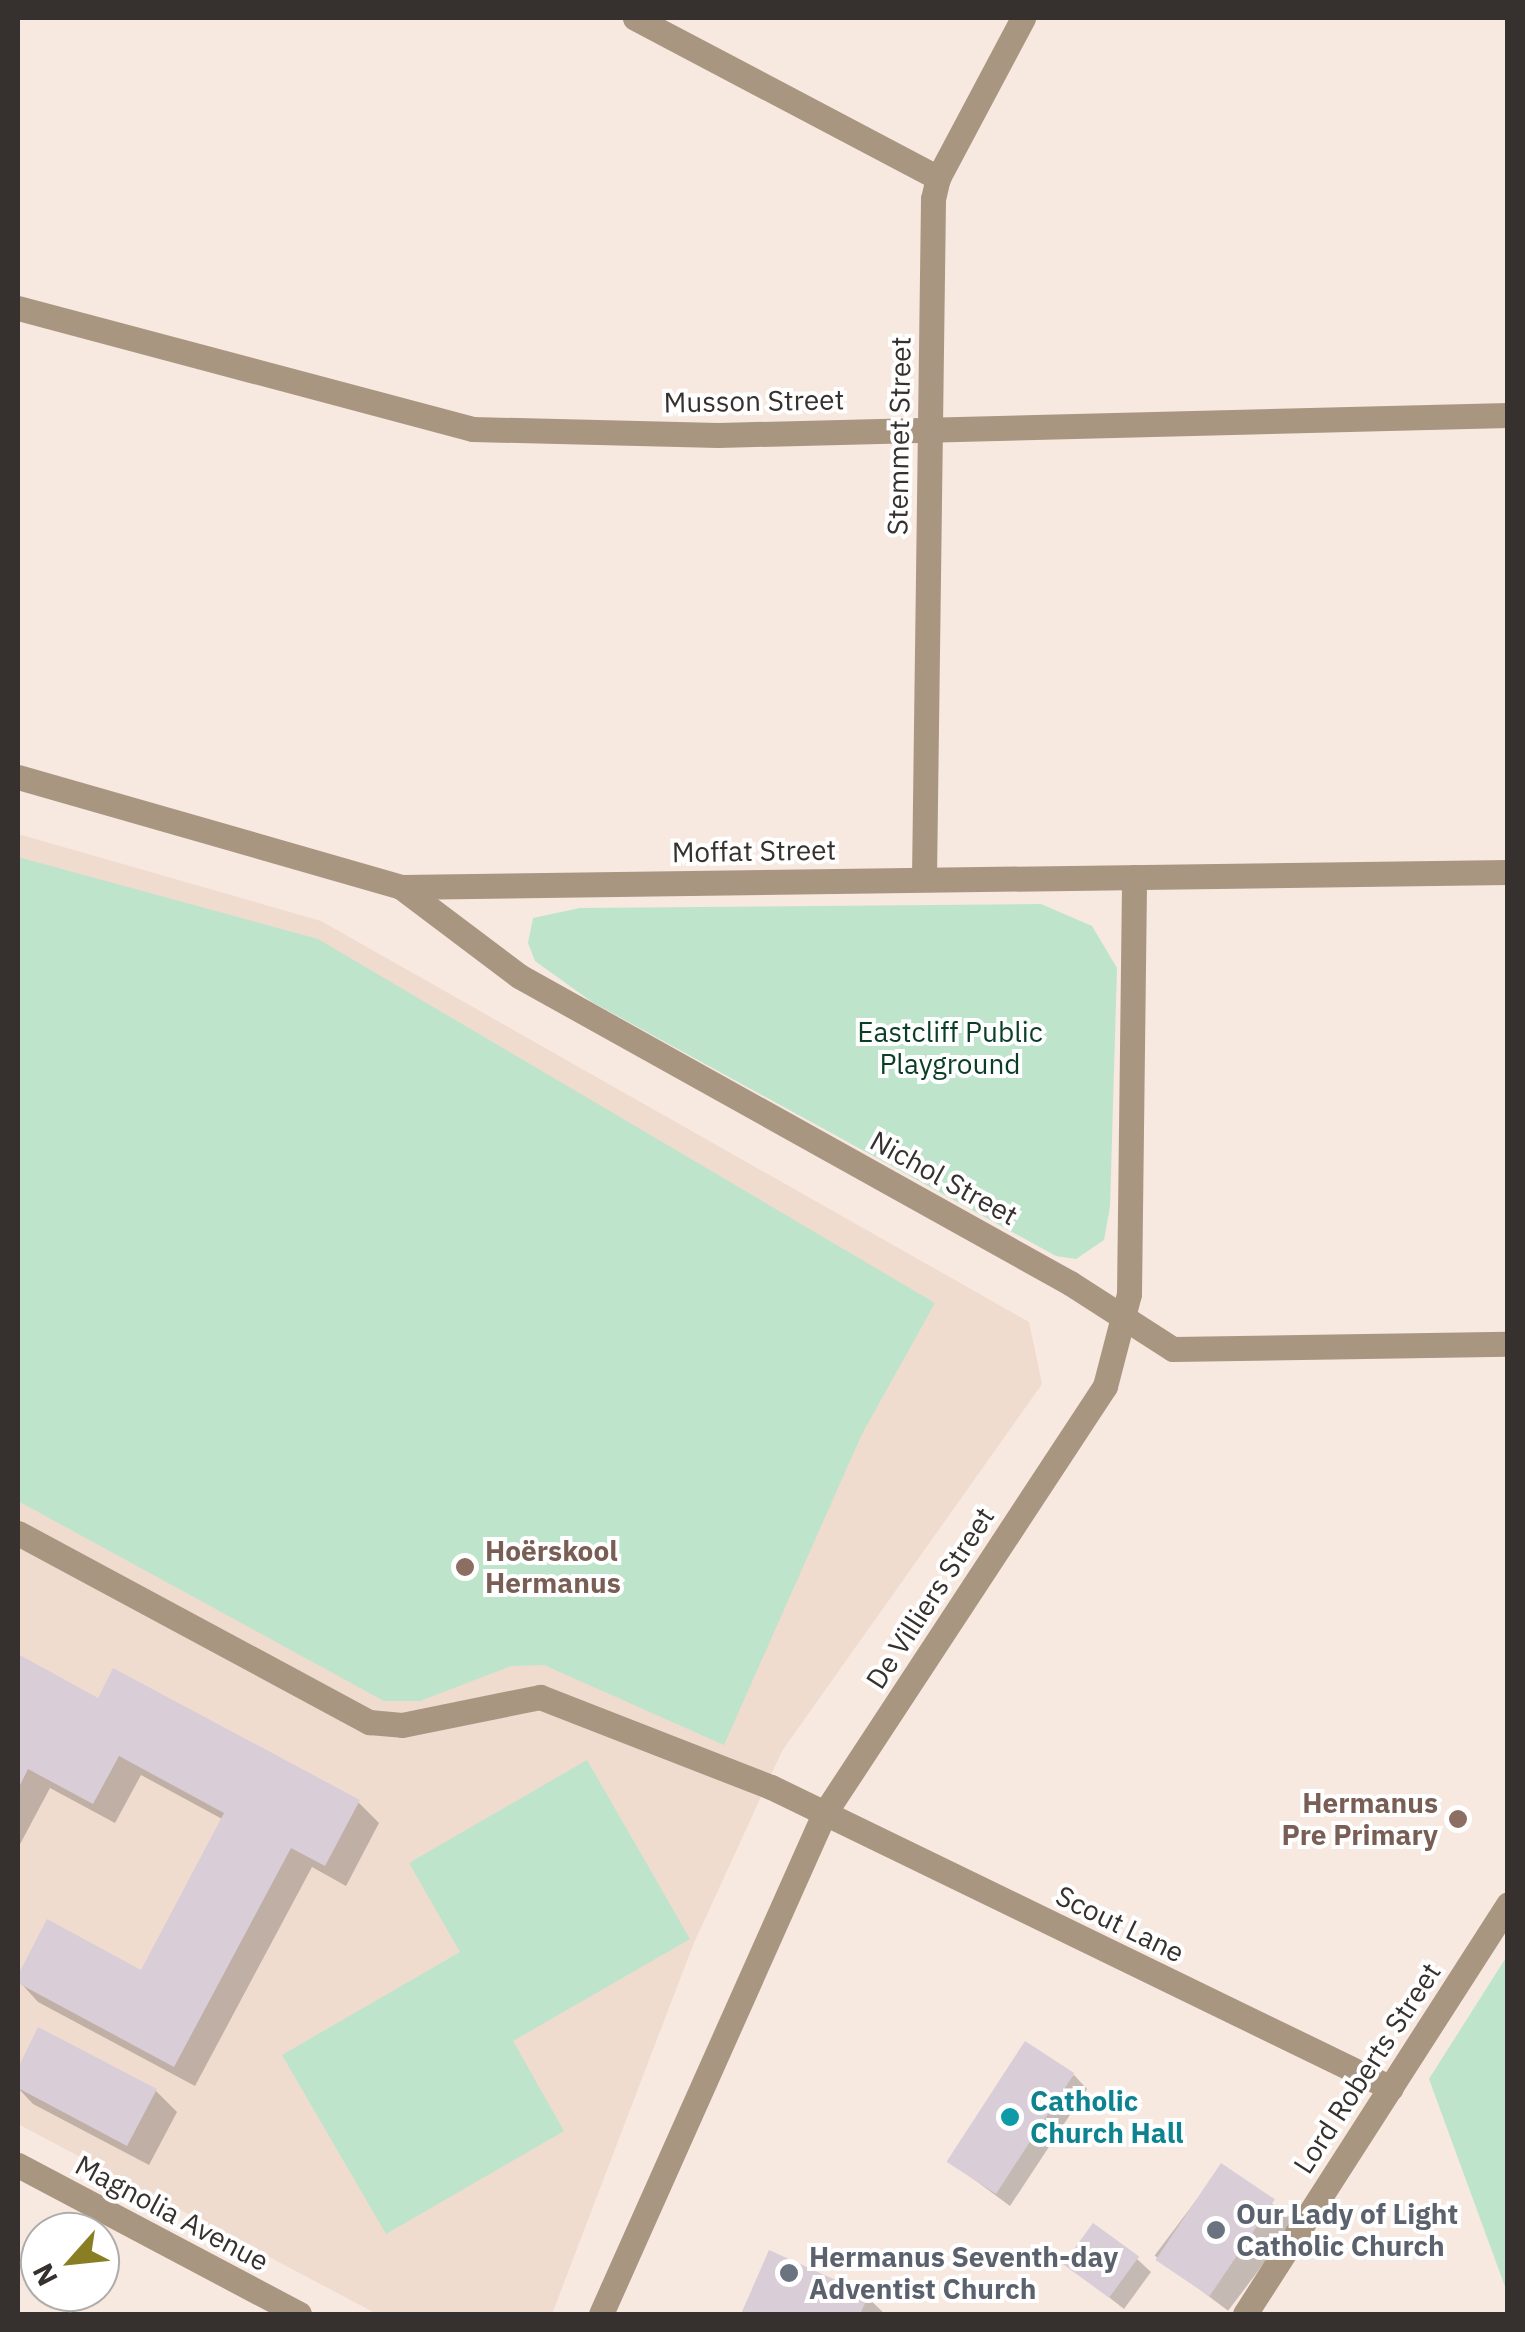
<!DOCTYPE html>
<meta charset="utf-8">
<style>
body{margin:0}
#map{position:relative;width:1525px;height:2332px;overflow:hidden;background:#f7e8e0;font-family:"IBM Plex Sans",sans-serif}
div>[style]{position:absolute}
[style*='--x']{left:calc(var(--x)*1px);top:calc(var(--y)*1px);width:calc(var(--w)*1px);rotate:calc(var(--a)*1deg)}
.built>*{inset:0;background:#f0dbcf}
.green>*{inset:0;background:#bee4cc}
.shadow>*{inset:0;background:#0003;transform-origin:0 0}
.building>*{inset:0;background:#d9cdd7;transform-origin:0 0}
.minor>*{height:25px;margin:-12.5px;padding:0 12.5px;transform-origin:12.5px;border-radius:12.5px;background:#a99680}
.dots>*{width:28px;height:28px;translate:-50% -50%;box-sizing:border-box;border:5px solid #fff;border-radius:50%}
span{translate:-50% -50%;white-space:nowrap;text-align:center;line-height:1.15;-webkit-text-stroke:8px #fff;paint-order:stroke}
.street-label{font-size:28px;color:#36312e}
.park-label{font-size:28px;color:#0a3f26}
.education-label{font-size:28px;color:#785e54;font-weight:700}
.left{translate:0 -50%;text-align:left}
.right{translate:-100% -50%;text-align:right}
.culture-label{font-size:28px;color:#0d838f;font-weight:700}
.worship-label{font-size:28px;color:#5b616d;font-weight:700}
.frame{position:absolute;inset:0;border:20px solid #36312e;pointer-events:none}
.north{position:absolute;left:20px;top:2212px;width:100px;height:100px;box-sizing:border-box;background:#fff;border:2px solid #afadab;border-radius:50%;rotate:243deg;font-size:28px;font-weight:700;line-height:40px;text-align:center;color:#36312e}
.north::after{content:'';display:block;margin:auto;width:35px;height:45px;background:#8a7e25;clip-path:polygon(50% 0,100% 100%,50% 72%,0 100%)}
</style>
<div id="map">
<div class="built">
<div style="clip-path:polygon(18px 834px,321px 921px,1029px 1322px,1042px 1384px,782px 1751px,693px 1945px,552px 2314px,377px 2314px,18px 2124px)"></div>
</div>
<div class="green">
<div style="clip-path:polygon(18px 857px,318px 939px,935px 1303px,862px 1434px,724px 1745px,544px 1665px,511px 1666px,420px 1701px,384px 1701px,18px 1501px)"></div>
<div style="clip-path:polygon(1041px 904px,1092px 926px,1117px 968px,1110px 1207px,1104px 1240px,1076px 1259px,1056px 1256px,592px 1002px,535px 961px,528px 943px,533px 918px,580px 908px)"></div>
<div style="clip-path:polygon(587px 1760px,690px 1939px,513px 2041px,564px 2131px,386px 2234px,282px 2055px,460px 1952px,409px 1863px)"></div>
<div style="clip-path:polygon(1507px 1956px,1507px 2292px,1429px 2079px)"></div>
</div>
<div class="shadow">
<div style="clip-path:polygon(18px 1657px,99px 1701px,358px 1802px,379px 1823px,346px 1886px,312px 1867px,195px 2086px,38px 2002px,18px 1980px,48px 1923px,142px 1973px,224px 1820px,141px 1775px,115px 1823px,50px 1788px,18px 1848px)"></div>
<div style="clip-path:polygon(40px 2030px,156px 2091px,177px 2112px,149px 2165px,33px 2104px,18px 2088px,18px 2073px)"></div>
<div style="clip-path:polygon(1074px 2075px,1087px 2089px,1010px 2206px,949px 2161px)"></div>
<div style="left:1222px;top:2166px;width:92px;height:112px;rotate:37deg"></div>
<div style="clip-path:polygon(771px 2253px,867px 2297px,885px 2314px,743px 2314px)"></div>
<div style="clip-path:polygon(1137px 2259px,1151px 2272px,1124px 2309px,1067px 2264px)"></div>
</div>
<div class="building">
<div style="clip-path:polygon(18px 1654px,98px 1698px,113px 1668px,360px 1800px,325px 1866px,291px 1848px,174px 2067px,18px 1983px,18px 1975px,47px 1919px,141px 1970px,224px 1813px,119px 1756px,93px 1804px,28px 1769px,18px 1789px)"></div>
<div style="clip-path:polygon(38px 2027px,157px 2089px,127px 2146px,18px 2088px,18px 2068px)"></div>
<div style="left:1025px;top:2041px;width:59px;height:144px;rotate:33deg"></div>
<div style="left:1221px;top:2163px;width:65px;height:117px;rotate:34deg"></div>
<div style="left:1093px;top:2223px;width:57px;height:51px;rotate:36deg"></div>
<div style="clip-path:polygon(769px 2250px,869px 2295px,860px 2314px,741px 2314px)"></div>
</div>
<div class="minor">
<div style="--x:635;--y:18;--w:343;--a:27.8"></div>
<div style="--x:18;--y:308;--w:470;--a:14.9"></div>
<div style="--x:472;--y:429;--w:246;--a:1.4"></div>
<div style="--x:718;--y:435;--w:790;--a:-1.45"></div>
<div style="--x:18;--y:777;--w:398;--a:16"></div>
<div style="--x:401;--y:887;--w:1107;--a:-0.78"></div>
<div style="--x:924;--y:878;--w:679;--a:-89.24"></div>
<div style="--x:933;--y:199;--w:22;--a:-77"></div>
<div style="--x:938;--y:178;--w:181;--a:-62"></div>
<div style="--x:401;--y:887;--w:148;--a:37"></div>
<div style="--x:519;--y:976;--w:631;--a:29.13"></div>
<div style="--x:1070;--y:1283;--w:122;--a:32.7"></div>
<div style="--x:1173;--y:1349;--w:335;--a:-0.9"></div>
<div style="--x:18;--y:1533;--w:399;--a:28.3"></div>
<div style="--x:369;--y:1722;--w:33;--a:5"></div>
<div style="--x:402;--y:1725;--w:141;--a:-11.5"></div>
<div style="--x:540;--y:1697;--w:248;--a:21.3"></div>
<div style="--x:771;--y:1787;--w:689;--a:25.9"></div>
<div style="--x:18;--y:2165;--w:318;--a:27.9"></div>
<div style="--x:601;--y:2314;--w:547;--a:-65.96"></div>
<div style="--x:824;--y:1814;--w:512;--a:-56.71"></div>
<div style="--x:1105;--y:1386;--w:95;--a:-75.4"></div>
<div style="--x:1129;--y:1294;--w:417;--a:-89.3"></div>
<div style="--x:1245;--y:2314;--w:487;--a:-57.3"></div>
</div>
<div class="dots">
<div style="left:465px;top:1567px;background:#8d6e63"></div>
<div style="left:1458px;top:1819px;background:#8d6e63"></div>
<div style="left:1010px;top:2117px;background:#0f9aa8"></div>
<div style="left:1216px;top:2230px;background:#6b7280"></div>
<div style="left:789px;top:2273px;background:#6b7280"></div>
</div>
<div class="street-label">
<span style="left:754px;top:401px;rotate:-1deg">Musson Street</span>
<span style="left:899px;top:436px;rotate:-89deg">Stemmet Street</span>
<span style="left:754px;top:851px;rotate:-1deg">Moffat Street</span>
<span style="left:944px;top:1178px;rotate:29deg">Nichol Street</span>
<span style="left:930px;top:1598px;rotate:-57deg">De Villiers Street</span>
<span style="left:1120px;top:1924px;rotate:26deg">Scout Lane</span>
<span style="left:1367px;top:2068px;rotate:-57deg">Lord Roberts Street</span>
<span style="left:172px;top:2213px;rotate:28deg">Magnolia Avenue</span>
</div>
<div class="park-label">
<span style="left:950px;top:1048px">Eastcliff Public<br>Playground</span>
</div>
<div class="education-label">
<span class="left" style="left:485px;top:1567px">Hoërskool<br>Hermanus</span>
<span class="right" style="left:1438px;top:1819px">Hermanus<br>Pre Primary</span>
</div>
<div class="culture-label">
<span class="left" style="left:1030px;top:2117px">Catholic<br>Church Hall</span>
</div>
<div class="worship-label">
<span class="left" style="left:1236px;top:2230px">Our Lady of Light<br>Catholic Church</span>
<span class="left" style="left:809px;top:2273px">Hermanus Seventh-day<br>Adventist Church</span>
</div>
<div class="frame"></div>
<div class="north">N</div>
</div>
